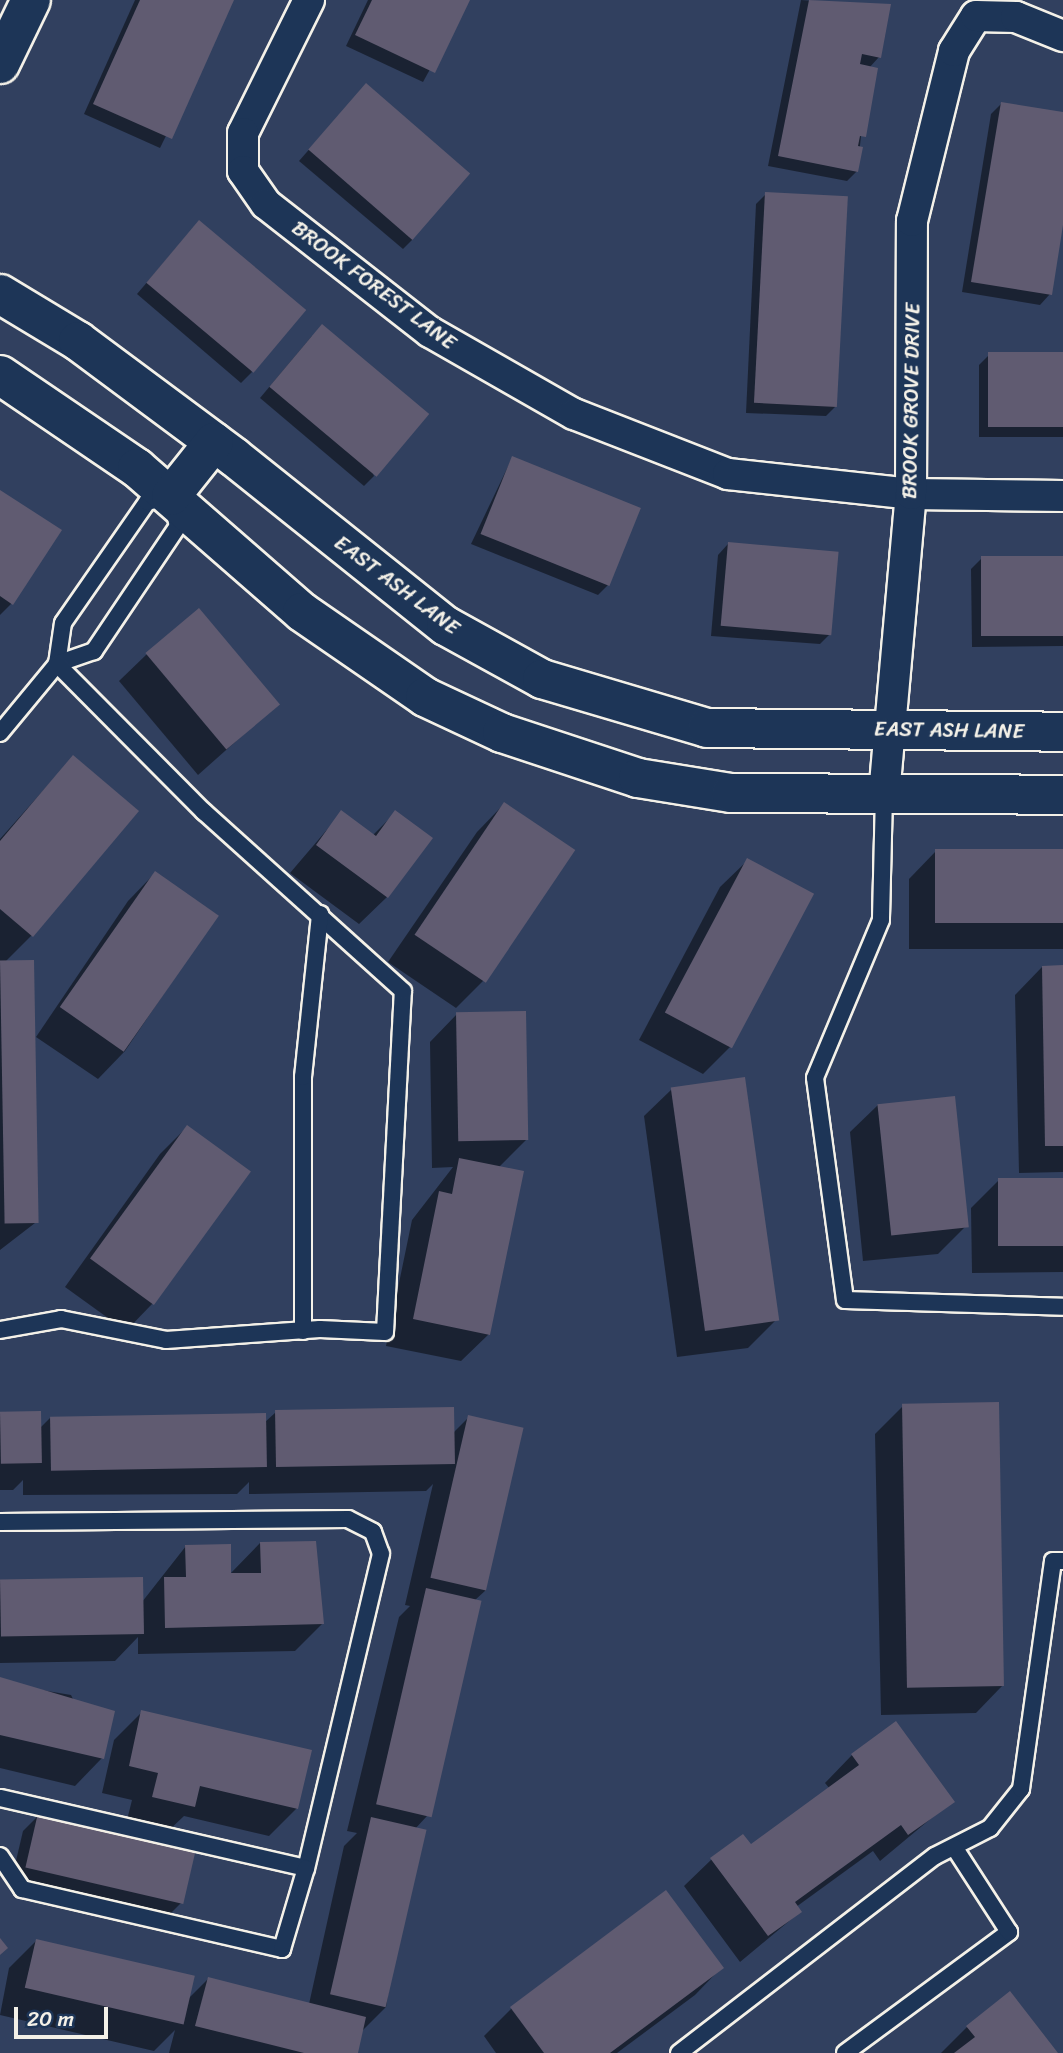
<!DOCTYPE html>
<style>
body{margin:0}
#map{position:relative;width:1063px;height:2053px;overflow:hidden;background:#31405f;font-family:Sriracha,sans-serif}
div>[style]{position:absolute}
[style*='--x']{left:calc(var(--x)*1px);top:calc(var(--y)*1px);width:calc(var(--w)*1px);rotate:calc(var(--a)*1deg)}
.shadow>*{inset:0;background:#0007}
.building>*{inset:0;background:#605b71;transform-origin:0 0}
.roads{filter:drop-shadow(2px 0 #f4f1e8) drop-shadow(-2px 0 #f4f1e8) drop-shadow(0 2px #f4f1e8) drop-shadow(0 -2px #f4f1e8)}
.service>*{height:16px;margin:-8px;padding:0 8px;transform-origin:8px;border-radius:8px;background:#1d3557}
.minor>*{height:30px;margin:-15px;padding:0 15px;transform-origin:15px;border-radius:15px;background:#1d3557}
.tertiary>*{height:38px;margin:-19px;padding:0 19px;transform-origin:19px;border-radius:19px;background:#1d3557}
span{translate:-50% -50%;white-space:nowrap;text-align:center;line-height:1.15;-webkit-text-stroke:5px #1d3557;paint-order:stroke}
.street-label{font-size:21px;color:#f4f1e8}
.scale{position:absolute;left:14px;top:2007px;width:94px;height:32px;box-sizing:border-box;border:4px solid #f4f1e8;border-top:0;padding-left:9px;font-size:21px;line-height:24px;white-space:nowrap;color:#f4f1e8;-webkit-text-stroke:5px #1d3557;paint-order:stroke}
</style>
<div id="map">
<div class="shadow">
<div style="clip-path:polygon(135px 0,233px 0,160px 148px,84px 114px)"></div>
<div style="clip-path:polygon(368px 0,468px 0,423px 82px,346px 46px)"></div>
<div style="clip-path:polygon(801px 0,889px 6px,879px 57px,869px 68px,857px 171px,847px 181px,768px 166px)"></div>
<div style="clip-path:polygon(356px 96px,413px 239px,403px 249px,299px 161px)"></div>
<div style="clip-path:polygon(1002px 103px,1063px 114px,1063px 216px,1050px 294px,1040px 305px,962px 292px,991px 114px)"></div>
<div style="clip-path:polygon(766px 194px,836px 406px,826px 416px,746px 413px,756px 204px)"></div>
<div style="clip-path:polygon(189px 233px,252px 372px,241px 383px,137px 294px)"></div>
<div style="clip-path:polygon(312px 336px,374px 476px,364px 486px,260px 398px)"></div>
<div style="clip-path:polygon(1063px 354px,1063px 437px,979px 437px,979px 365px,989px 355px)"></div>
<div style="clip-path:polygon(512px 458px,608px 585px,598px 595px,471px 544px)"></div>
<div style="clip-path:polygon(0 492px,11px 604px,0 615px)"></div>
<div style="clip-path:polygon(728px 544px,830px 634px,820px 644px,711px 636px,718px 555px)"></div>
<div style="clip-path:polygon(1063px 558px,1063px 646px,972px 647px,971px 569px,981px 559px)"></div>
<div style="clip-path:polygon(147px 654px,278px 704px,198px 775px,119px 681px)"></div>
<div style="clip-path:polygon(73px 757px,32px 935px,5px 962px,35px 1223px,0 1250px,0 839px)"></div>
<div style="clip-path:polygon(504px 804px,483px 981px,456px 1008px,388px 962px,477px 832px)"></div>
<div style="clip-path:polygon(342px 812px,373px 835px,395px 813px,387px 897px,359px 924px,290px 873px)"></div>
<div style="clip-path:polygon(936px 851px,1063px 851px,1063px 949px,909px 949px,909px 879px)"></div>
<div style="clip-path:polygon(748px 860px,730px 1047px,703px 1074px,639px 1040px,720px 887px)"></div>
<div style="clip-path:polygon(155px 873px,217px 915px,125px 1051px,98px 1079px,36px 1037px,128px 901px)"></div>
<div style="clip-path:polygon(1042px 967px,1063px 967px,1063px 1172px,1019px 1173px,1015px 995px)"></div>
<div style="clip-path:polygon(457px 1014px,526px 1140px,498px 1168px,489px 1334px,461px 1361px,386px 1346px,412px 1220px,453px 1167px,432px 1168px,430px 1042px)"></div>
<div style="clip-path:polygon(672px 1089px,776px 1320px,748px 1348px,677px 1357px,644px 1116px)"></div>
<div style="clip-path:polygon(878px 1105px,966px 1226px,938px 1254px,863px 1261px,850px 1132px)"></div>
<div style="clip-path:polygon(187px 1127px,153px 1303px,126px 1331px,65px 1287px,160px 1154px)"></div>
<div style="clip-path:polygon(1063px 1180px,1063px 1272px,972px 1273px,971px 1208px,998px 1181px)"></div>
<div style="clip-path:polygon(903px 1406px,1003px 1685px,976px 1713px,881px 1715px,875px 1434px)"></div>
<div style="clip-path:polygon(276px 1412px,453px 1433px,469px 1417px,486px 1590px,474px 1601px,427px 1816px,415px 1829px,386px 2007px,361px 2032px,356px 2053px,169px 2053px,175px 2030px,154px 2051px,0 2015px,9px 1968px,36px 1941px,187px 2000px,208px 1979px,309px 2004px,344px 1846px,357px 1833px,347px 1831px,399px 1617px,410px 1606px,405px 1605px,433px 1484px,426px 1491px,249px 1494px,249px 1482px,237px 1494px,23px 1495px,23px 1480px,13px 1490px,0 1490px,0 1414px,40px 1428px,51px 1417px,264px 1423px)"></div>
<div style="clip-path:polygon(260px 1543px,322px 1624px,295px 1651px,138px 1654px,138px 1637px,115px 1661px,0 1663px,0 1581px,142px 1602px,186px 1546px,230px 1574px)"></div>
<div style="clip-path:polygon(0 1683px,71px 1695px,102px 1758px,75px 1786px,0 1768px)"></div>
<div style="clip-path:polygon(142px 1712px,297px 1808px,269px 1836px,184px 1816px,166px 1833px,126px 1824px,132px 1800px,102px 1793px,114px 1740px)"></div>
<div style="clip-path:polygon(852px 1755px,952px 1801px,880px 1861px,873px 1851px,796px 1907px,800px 1912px,740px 1962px,684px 1886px,712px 1859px,750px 1847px,830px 1789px,825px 1783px)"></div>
<div style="clip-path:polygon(39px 1815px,182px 1902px,166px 1918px,11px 1882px,23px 1831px)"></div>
<div style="clip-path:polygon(666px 1893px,722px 1967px,695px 1995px,617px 2053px,496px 2053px,484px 2036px,511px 2009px)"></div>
<div style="clip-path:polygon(1009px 1994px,1056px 2053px,941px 2053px,967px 2027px)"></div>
</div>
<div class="building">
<div style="clip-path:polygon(140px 0,234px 0,172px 139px,93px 104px)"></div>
<div style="clip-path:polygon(372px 0,470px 0,435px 73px,355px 35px)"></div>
<div style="clip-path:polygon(809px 0,891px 4px,881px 58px,862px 54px,860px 64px,878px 68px,866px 137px,860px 136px,858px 146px,863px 147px,858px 172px,778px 156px)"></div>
<div style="left:366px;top:83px;width:138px;height:88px;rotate:41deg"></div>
<div style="clip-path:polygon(1001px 102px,1063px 112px,1063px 225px,1052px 295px,971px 282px)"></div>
<div style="left:765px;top:192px;width:83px;height:211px;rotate:3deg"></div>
<div style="left:199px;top:220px;width:140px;height:82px;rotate:40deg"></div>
<div style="left:322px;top:324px;width:140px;height:82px;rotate:40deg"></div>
<div style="left:1063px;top:352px;width:75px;height:75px;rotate:90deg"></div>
<div style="left:512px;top:456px;width:139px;height:84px;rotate:22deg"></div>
<div style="clip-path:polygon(0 490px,62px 530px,13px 605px,0 596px)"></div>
<div style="left:728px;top:542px;width:111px;height:84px;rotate:5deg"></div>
<div style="left:1063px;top:556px;width:80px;height:82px;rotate:90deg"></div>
<div style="left:199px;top:608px;width:126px;height:70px;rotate:50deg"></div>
<div style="clip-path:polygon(73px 755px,139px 811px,33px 937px,0 909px,0 841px)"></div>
<div style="left:504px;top:802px;width:86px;height:160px;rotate:34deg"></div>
<div style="clip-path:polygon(341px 810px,376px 836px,395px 810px,433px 838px,388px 898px,316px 845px)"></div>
<div style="left:1063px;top:849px;width:74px;height:128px;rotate:90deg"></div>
<div style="left:747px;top:858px;width:76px;height:175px;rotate:28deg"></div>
<div style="left:155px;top:871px;width:78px;height:166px;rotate:35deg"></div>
<div style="left:34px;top:960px;width:263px;height:34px;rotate:89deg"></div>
<div style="clip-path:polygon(1063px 965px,1063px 1146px,1045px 1146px,1042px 966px)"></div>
<div style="left:526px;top:1011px;width:129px;height:70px;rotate:89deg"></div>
<div style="left:745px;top:1077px;width:246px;height:75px;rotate:82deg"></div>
<div style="left:955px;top:1096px;width:132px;height:78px;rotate:84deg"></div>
<div style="left:187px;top:1125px;width:79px;height:165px;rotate:36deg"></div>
<div style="clip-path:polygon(459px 1158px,524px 1171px,490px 1335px,413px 1319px,439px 1191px,452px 1194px)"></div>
<div style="left:1063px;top:1178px;width:68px;height:65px;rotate:90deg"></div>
<div style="left:999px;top:1402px;width:284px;height:97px;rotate:89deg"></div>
<div style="left:454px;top:1407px;width:57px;height:179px;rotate:89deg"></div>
<div style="left:41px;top:1411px;width:52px;height:41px;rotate:89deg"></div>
<div style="left:266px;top:1413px;width:54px;height:216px;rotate:89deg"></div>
<div style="left:468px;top:1415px;width:57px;height:167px;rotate:13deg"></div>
<div style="clip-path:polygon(316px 1541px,324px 1624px,165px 1628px,164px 1577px,186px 1577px,185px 1545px,231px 1544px,231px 1573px,261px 1573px,260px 1542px)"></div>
<div style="left:143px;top:1577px;width:57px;height:143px;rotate:89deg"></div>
<div style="left:426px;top:1588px;width:57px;height:222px;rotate:13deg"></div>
<div style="clip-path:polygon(0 1677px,115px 1711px,104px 1759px,0 1735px)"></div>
<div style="clip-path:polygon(141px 1710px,312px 1750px,298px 1809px,200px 1786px,195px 1807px,152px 1797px,158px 1773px,129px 1766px)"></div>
<div style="clip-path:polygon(896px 1721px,955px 1802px,908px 1835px,901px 1825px,795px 1902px,802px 1912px,768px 1936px,710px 1858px,743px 1834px,751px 1844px,859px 1765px,851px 1754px)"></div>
<div style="left:38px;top:1813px;width:162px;height:56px;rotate:13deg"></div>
<div style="left:371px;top:1817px;width:57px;height:182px;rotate:13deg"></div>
<div style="clip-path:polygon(666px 1890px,724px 1968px,610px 2053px,544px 2053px,510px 2007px)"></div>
<div style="clip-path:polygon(0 1938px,8px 1948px,0 1955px)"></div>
<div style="left:36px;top:1939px;width:163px;height:50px;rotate:13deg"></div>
<div style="clip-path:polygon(208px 1977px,366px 2017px,358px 2053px,304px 2053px,195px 2026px)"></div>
<div style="clip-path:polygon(1010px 1991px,1058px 2053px,954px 2053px,975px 2037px,966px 2026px)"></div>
</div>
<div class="roads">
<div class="service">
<div style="--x:0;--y:733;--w:89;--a:-50.4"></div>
<div style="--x:57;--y:664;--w:41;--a:-81.7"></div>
<div style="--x:63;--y:623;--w:147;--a:-55.2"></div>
<div style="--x:147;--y:502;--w:25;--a:-14"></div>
<div style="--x:171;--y:496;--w:31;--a:77"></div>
<div style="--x:178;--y:526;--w:151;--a:123.9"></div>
<div style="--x:94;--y:651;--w:39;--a:161"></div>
<div style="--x:884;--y:795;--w:125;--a:91.4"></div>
<div style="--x:881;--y:920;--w:171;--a:112.7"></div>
<div style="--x:815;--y:1078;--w:224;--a:82.3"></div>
<div style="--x:845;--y:1300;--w:218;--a:1.8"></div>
<div style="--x:0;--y:1330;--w:62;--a:-10.2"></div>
<div style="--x:61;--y:1319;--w:107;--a:11.3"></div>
<div style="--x:166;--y:1340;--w:154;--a:-4.1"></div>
<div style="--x:320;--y:1329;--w:65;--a:2.6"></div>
<div style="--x:385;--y:1332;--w:341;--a:-87"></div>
<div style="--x:403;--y:991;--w:268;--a:-138"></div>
<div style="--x:204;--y:812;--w:209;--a:-134.8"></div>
<div style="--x:303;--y:1331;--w:254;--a:-90"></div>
<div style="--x:303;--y:1077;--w:164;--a:-84"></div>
<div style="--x:0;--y:1522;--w:348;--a:-0.5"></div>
<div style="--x:348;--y:1519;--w:28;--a:27"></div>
<div style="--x:373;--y:1532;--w:23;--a:70"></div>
<div style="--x:381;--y:1554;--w:323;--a:103.4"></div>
<div style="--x:306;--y:1868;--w:314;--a:-167.1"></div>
<div style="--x:0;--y:1856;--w:40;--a:56"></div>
<div style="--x:22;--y:1889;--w:267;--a:13"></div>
<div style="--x:282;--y:1949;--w:84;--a:-73.5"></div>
<div style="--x:679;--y:2053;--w:323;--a:-37.6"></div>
<div style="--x:935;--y:1856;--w:62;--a:-27"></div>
<div style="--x:990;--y:1828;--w:50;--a:-51.5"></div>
<div style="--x:1021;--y:1789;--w:230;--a:-82"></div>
<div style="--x:1053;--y:1561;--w:10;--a:0"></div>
<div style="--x:845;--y:2053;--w:204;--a:-36.4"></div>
<div style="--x:1009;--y:1932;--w:101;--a:-122.9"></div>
</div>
<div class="minor">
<div style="--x:309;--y:0;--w:148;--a:116.4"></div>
<div style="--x:243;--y:133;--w:38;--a:90"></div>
<div style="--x:243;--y:171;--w:40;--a:55.1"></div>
<div style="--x:266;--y:204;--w:208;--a:38"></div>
<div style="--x:430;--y:332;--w:166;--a:29.7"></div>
<div style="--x:574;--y:414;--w:165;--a:21.3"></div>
<div style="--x:728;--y:474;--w:184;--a:6.2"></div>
<div style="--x:911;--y:494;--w:152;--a:0.8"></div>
<div style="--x:884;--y:795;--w:302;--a:-84.9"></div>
<div style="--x:911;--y:494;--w:273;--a:-89.8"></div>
<div style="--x:912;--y:221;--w:175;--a:-76.1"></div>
<div style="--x:954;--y:51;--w:41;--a:-57.8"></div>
<div style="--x:976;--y:16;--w:40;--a:1.4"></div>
<div style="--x:1016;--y:17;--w:51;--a:22"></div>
</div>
<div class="tertiary">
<div style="--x:0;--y:64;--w:71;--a:-64.2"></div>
<div style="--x:0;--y:294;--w:91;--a:31.1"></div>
<div style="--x:78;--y:341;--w:194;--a:36.6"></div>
<div style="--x:234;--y:457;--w:271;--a:38.6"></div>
<div style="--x:446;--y:626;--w:110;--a:28.9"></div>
<div style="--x:542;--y:679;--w:172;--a:16.5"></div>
<div style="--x:707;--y:728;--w:356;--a:0.6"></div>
<div style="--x:0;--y:375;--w:166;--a:34.2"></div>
<div style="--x:137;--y:468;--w:219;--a:41.1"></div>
<div style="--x:302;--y:612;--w:150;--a:34.6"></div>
<div style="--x:425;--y:697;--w:85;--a:25.1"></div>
<div style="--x:502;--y:733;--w:143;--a:18.3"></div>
<div style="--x:638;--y:778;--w:94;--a:9.2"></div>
<div style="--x:731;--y:793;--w:332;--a:0.3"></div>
<div style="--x:171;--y:496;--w:69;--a:-51.5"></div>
</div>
</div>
<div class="street-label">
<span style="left:374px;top:285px;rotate:37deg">BROOK FOREST LANE</span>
<span style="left:911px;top:401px;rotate:-89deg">BROOK GROVE DRIVE</span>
<span style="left:397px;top:585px;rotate:37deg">EAST ASH LANE</span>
<span style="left:949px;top:730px;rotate:1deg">EAST ASH LANE</span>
</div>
<div class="scale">20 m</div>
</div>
